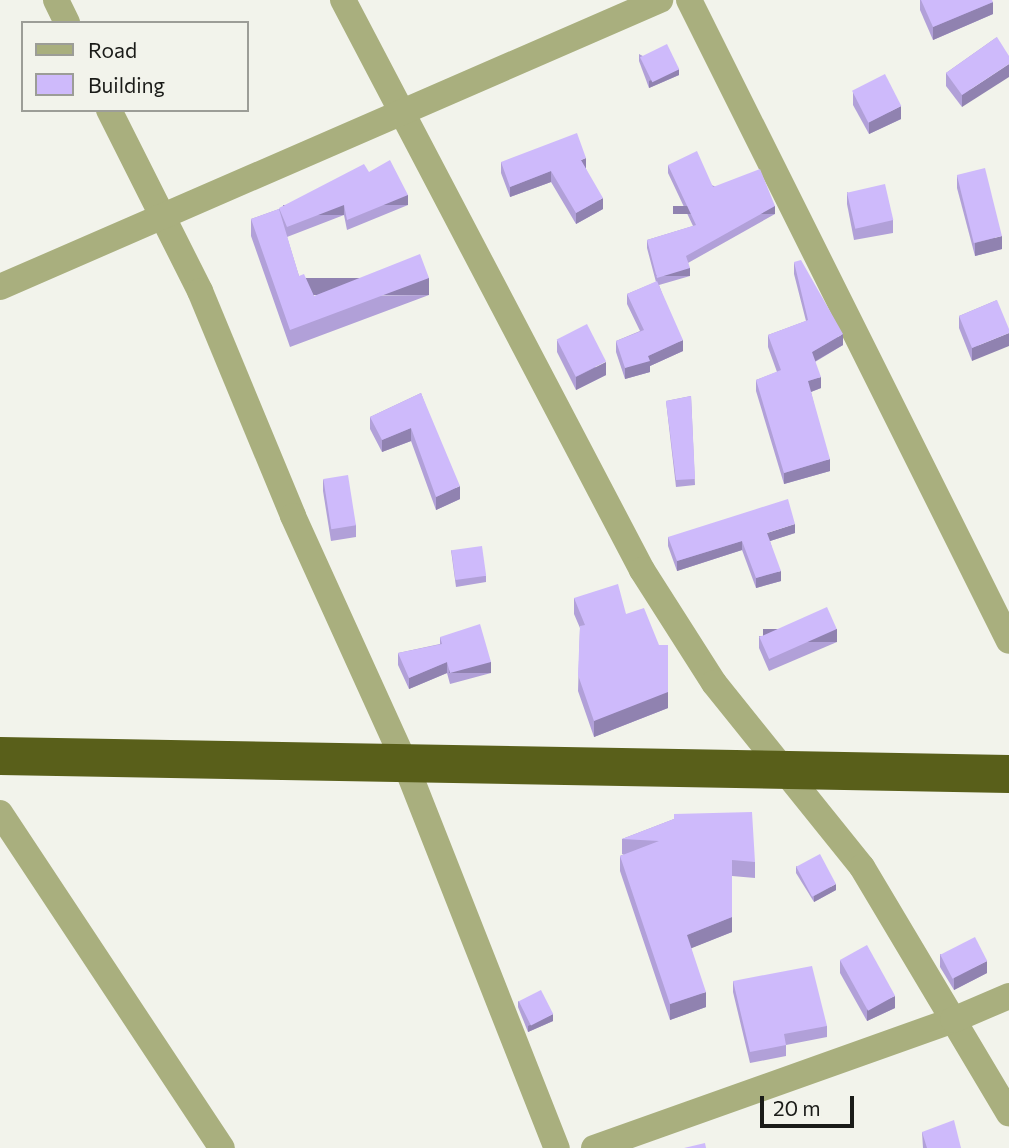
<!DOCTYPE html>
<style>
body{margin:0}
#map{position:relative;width:1009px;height:1148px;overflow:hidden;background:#f2f3eb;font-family:Commissioner,sans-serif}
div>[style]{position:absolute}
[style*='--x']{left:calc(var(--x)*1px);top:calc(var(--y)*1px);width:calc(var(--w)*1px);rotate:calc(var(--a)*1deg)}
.street>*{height:26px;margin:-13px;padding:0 13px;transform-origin:13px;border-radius:13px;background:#a9af7e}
.highway>*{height:38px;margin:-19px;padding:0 19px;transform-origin:19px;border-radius:19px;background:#595f1a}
.wall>*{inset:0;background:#b1a0d8}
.shaded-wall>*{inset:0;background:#9082b0;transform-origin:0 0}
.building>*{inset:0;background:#cebafb;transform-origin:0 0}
span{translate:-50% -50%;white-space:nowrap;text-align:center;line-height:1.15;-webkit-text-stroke:7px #f2f3eb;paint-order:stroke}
.legend{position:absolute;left:21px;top:21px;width:228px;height:91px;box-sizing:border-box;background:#f2f3eb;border:2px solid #9c9d97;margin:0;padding:9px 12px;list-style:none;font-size:21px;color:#1a1b18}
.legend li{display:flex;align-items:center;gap:14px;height:35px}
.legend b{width:35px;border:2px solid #9c9d97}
.scale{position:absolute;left:760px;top:1096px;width:94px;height:32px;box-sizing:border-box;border:4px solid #1a1b18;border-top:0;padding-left:9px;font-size:21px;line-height:24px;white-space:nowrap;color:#1a1b18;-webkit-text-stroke:5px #f2f3eb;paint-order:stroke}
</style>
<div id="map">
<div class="street">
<div style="--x:56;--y:0;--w:25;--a:64"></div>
<div style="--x:343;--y:0;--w:644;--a:62.32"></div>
<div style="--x:642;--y:570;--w:134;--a:57.5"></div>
<div style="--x:714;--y:683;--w:236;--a:51.2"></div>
<div style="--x:862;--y:867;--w:287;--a:59.2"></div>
<div style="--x:689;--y:0;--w:716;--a:63.47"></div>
<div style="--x:109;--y:110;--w:203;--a:63.3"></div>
<div style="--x:200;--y:291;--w:243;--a:67.5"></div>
<div style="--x:293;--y:516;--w:271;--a:65.6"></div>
<div style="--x:405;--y:763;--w:414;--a:68.5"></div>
<div style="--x:0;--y:287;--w:720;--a:-23.5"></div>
<div style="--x:0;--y:813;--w:402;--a:56.5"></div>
<div style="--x:594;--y:1148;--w:381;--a:-19.6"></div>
<div style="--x:953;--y:1020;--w:61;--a:-23.2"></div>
</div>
<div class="highway">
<div style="--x:0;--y:756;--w:1009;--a:1.02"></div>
</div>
<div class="wall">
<div style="clip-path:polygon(920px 0,992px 0,993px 14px,933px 40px,920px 10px)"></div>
<div style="clip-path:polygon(997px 37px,962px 107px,946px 86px,946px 73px)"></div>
<div style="clip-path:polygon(639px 54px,679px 75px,649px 88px,639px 61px)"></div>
<div style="clip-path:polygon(853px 92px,901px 119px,869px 134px,853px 105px)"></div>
<div style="clip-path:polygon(501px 162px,586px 168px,586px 169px,603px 209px,576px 224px,551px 182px,510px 197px,501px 173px)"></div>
<div style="clip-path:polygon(668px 165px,775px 214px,688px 263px,690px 276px,659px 285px,683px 351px,650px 366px,650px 372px,625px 379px,616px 352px,616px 341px,640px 331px,627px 304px,627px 294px,656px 282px,647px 248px,647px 240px,693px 226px,668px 173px)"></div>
<div style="clip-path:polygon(369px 172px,408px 205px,347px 230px,344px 215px,287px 237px,299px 276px,314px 296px,429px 295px,290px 347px,251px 236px,251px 219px,279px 209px)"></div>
<div style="clip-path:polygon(957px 175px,1002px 249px,975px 256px,957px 188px)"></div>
<div style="clip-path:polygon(847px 192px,893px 220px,893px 233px,854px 240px,847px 204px)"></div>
<div style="clip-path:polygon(794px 262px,843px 345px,815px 362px,821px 388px,811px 392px,830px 471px,784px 484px,756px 391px,756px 380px,777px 372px,768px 347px,768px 335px,806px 321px,794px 274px)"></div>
<div style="clip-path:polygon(997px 300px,972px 361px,959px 328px,959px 316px)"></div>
<div style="clip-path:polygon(557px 340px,606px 375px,576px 390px,557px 352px)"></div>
<div style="clip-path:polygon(421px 393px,460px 499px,436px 510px,411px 441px,382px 452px,370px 429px,370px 417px)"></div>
<div style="clip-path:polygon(691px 396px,695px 485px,676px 487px,666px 401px)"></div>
<div style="clip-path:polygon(323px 479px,356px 525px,356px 537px,331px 541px,323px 491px)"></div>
<div style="clip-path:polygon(795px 533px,770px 541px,781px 581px,756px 588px,742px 550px,677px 571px,668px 546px,668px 537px)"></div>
<div style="clip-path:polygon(451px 550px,486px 576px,486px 582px,456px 587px)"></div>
<div style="clip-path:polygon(574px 598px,626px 614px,668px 708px,594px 737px,578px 691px,580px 628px,574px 614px)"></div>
<div style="clip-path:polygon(759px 636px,837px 642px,769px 671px,759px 648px)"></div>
<div style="clip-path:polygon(440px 637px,491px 673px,450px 684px,447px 673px,409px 689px,398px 665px,398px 653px,440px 644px)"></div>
<div style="clip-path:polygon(674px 819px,755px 862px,755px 878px,732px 876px,732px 932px,691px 948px,706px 1007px,670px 1020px,620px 871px,620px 856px,624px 854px,622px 854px,622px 839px)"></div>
<div style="clip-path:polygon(796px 866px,836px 890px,814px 902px,796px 873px)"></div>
<div style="clip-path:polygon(940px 954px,987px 973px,954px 990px,940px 967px)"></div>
<div style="clip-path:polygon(840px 960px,895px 1008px,867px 1021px,840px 973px)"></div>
<div style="clip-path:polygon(733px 981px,827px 1026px,827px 1037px,786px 1045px,786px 1056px,750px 1063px,733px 992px)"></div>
<div style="clip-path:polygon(518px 1001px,553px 1021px,528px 1032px,518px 1007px)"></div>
<div style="clip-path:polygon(922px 1132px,961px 1148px,923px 1148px)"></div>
</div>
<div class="shaded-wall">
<div style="clip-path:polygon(993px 2px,993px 14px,933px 40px,933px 27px)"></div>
<div style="clip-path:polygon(1009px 64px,1009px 77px,962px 107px,962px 95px)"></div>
<div style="clip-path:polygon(679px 69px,679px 75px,649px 88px,649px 81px)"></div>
<div style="clip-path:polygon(901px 106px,901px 119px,869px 134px,869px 122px)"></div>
<div style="clip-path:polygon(586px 158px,586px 168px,581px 171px,581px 160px)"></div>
<div style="clip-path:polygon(551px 171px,551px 182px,510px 197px,510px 187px)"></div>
<div style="left:408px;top:195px;width:10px;height:66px;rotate:90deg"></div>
<div style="clip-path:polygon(603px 198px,603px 209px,576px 224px,576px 213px)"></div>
<div style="left:344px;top:205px;width:10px;height:61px;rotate:90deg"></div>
<div style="left:775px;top:206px;width:8px;height:102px;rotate:90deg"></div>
<div style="clip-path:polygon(1002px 236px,1002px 249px,975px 256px,975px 243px)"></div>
<div style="left:690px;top:268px;width:8px;height:34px;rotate:90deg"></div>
<div style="left:429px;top:278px;width:17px;height:148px;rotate:90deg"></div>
<div style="clip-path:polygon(1009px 333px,1009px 346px,972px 361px,972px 348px)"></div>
<div style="clip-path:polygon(843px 334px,843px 345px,812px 363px,812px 352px)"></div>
<div style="clip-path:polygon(683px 340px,683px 351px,650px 366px,650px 372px,625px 379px,625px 368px,648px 356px)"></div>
<div style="clip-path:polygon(606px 362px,606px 375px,576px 390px,576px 377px)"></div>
<div style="clip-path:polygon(821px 377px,821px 388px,808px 393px,808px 381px)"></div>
<div style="clip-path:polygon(411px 428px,411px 441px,382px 452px,382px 440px)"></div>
<div style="clip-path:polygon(830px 459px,830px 471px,784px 484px,784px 473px)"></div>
<div style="clip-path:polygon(460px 486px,460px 499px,436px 510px,436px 497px)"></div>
<div style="clip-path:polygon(795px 524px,795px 533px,767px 542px,767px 533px)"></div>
<div style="clip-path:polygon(742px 541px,742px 550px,677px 571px,677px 561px)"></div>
<div style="clip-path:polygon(781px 571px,781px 581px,756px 588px,756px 578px)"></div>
<div style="left:837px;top:629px;width:13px;height:74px;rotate:90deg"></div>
<div style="clip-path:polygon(668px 645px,668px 708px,594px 737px,594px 721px)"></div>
<div style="clip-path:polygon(447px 662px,447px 673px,409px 689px,409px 678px)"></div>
<div style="left:491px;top:662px;width:11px;height:42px;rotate:90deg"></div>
<div style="clip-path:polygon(836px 884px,836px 890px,814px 902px,814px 896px)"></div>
<div style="clip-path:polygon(732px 917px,732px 932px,687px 950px,687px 935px)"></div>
<div style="clip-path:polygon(987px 961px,987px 973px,954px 990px,954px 977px)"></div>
<div style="clip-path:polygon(706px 992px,706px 1007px,670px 1020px,670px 1004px)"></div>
<div style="clip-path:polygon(895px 996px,895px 1008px,867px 1021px,867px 1008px)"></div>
<div style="clip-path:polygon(553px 1014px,553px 1021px,528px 1032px,528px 1026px)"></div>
</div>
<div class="building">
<div style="clip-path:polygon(921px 0,992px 0,993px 2px,933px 27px)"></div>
<div style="clip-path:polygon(997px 37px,1009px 56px,1009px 64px,962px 95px,946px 73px)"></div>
<div style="left:667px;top:44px;width:28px;height:30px;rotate:64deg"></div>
<div style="left:885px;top:74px;width:36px;height:37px;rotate:63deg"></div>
<div style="clip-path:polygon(577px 133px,586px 158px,581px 160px,603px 198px,576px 213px,551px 171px,510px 187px,501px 162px)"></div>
<div style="clip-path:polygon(697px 151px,713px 187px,760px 169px,775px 206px,686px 256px,690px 268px,657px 278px,647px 240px,696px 225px,668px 165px)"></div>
<div style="clip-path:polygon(390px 160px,408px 195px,347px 220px,344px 205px,287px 227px,279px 208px,364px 164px,369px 172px)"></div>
<div style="left:985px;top:168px;width:70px;height:29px;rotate:76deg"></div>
<div style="left:885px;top:184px;width:37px;height:39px;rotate:77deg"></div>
<div style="clip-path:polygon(279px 209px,299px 276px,304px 274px,314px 296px,420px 254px,429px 278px,290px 330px,251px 219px)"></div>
<div style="clip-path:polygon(801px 260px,843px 334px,812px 352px,821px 377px,808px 381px,830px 459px,784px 473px,756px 380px,781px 370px,768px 335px,808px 320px,794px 262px)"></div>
<div style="clip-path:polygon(657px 281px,683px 340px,648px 356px,650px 361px,625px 368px,616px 341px,644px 330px,627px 294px)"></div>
<div style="clip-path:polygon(997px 300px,1009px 329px,1009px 333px,972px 348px,959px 316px)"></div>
<div style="left:587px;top:324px;width:42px;height:34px;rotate:63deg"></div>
<div style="clip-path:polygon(421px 393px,460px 486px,436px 497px,411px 428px,382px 440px,370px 417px)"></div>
<div style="clip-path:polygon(691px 396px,695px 479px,676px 480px,666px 401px)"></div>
<div style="left:348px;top:475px;width:51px;height:25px;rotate:81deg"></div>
<div style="clip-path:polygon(788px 499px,795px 524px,767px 533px,781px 571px,756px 578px,742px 541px,677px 561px,668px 537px)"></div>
<div style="left:482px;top:546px;width:30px;height:31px;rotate:82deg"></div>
<div style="clip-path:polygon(618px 584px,626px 614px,644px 608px,659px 645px,668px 645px,668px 692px,594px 721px,578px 675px,580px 626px,585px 625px,574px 598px)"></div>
<div style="left:827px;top:607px;width:24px;height:74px;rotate:66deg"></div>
<div style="clip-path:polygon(480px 624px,491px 662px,450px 673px,447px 662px,409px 678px,398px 653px,442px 644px,440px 637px)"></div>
<div style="clip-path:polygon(752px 812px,755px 862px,732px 860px,732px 917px,687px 935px,706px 992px,670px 1004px,620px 856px,659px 841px,622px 839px,674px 819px,674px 814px)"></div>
<div style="left:820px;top:854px;width:34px;height:27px;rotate:62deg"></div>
<div style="left:975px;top:937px;width:27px;height:39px;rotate:63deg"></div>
<div style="left:867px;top:945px;width:58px;height:31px;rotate:61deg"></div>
<div style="clip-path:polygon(812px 966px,827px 1026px,784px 1034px,786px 1045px,750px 1052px,733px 981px)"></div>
<div style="left:541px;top:990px;width:27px;height:25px;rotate:63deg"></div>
<div style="clip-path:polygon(954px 1120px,961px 1148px,927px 1148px,922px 1132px)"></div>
<div style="clip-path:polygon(705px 1143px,706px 1148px,684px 1148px)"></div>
</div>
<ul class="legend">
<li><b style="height:9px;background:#a9af7e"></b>Road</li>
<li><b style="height:19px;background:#cebafb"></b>Building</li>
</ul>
<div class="scale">20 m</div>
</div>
